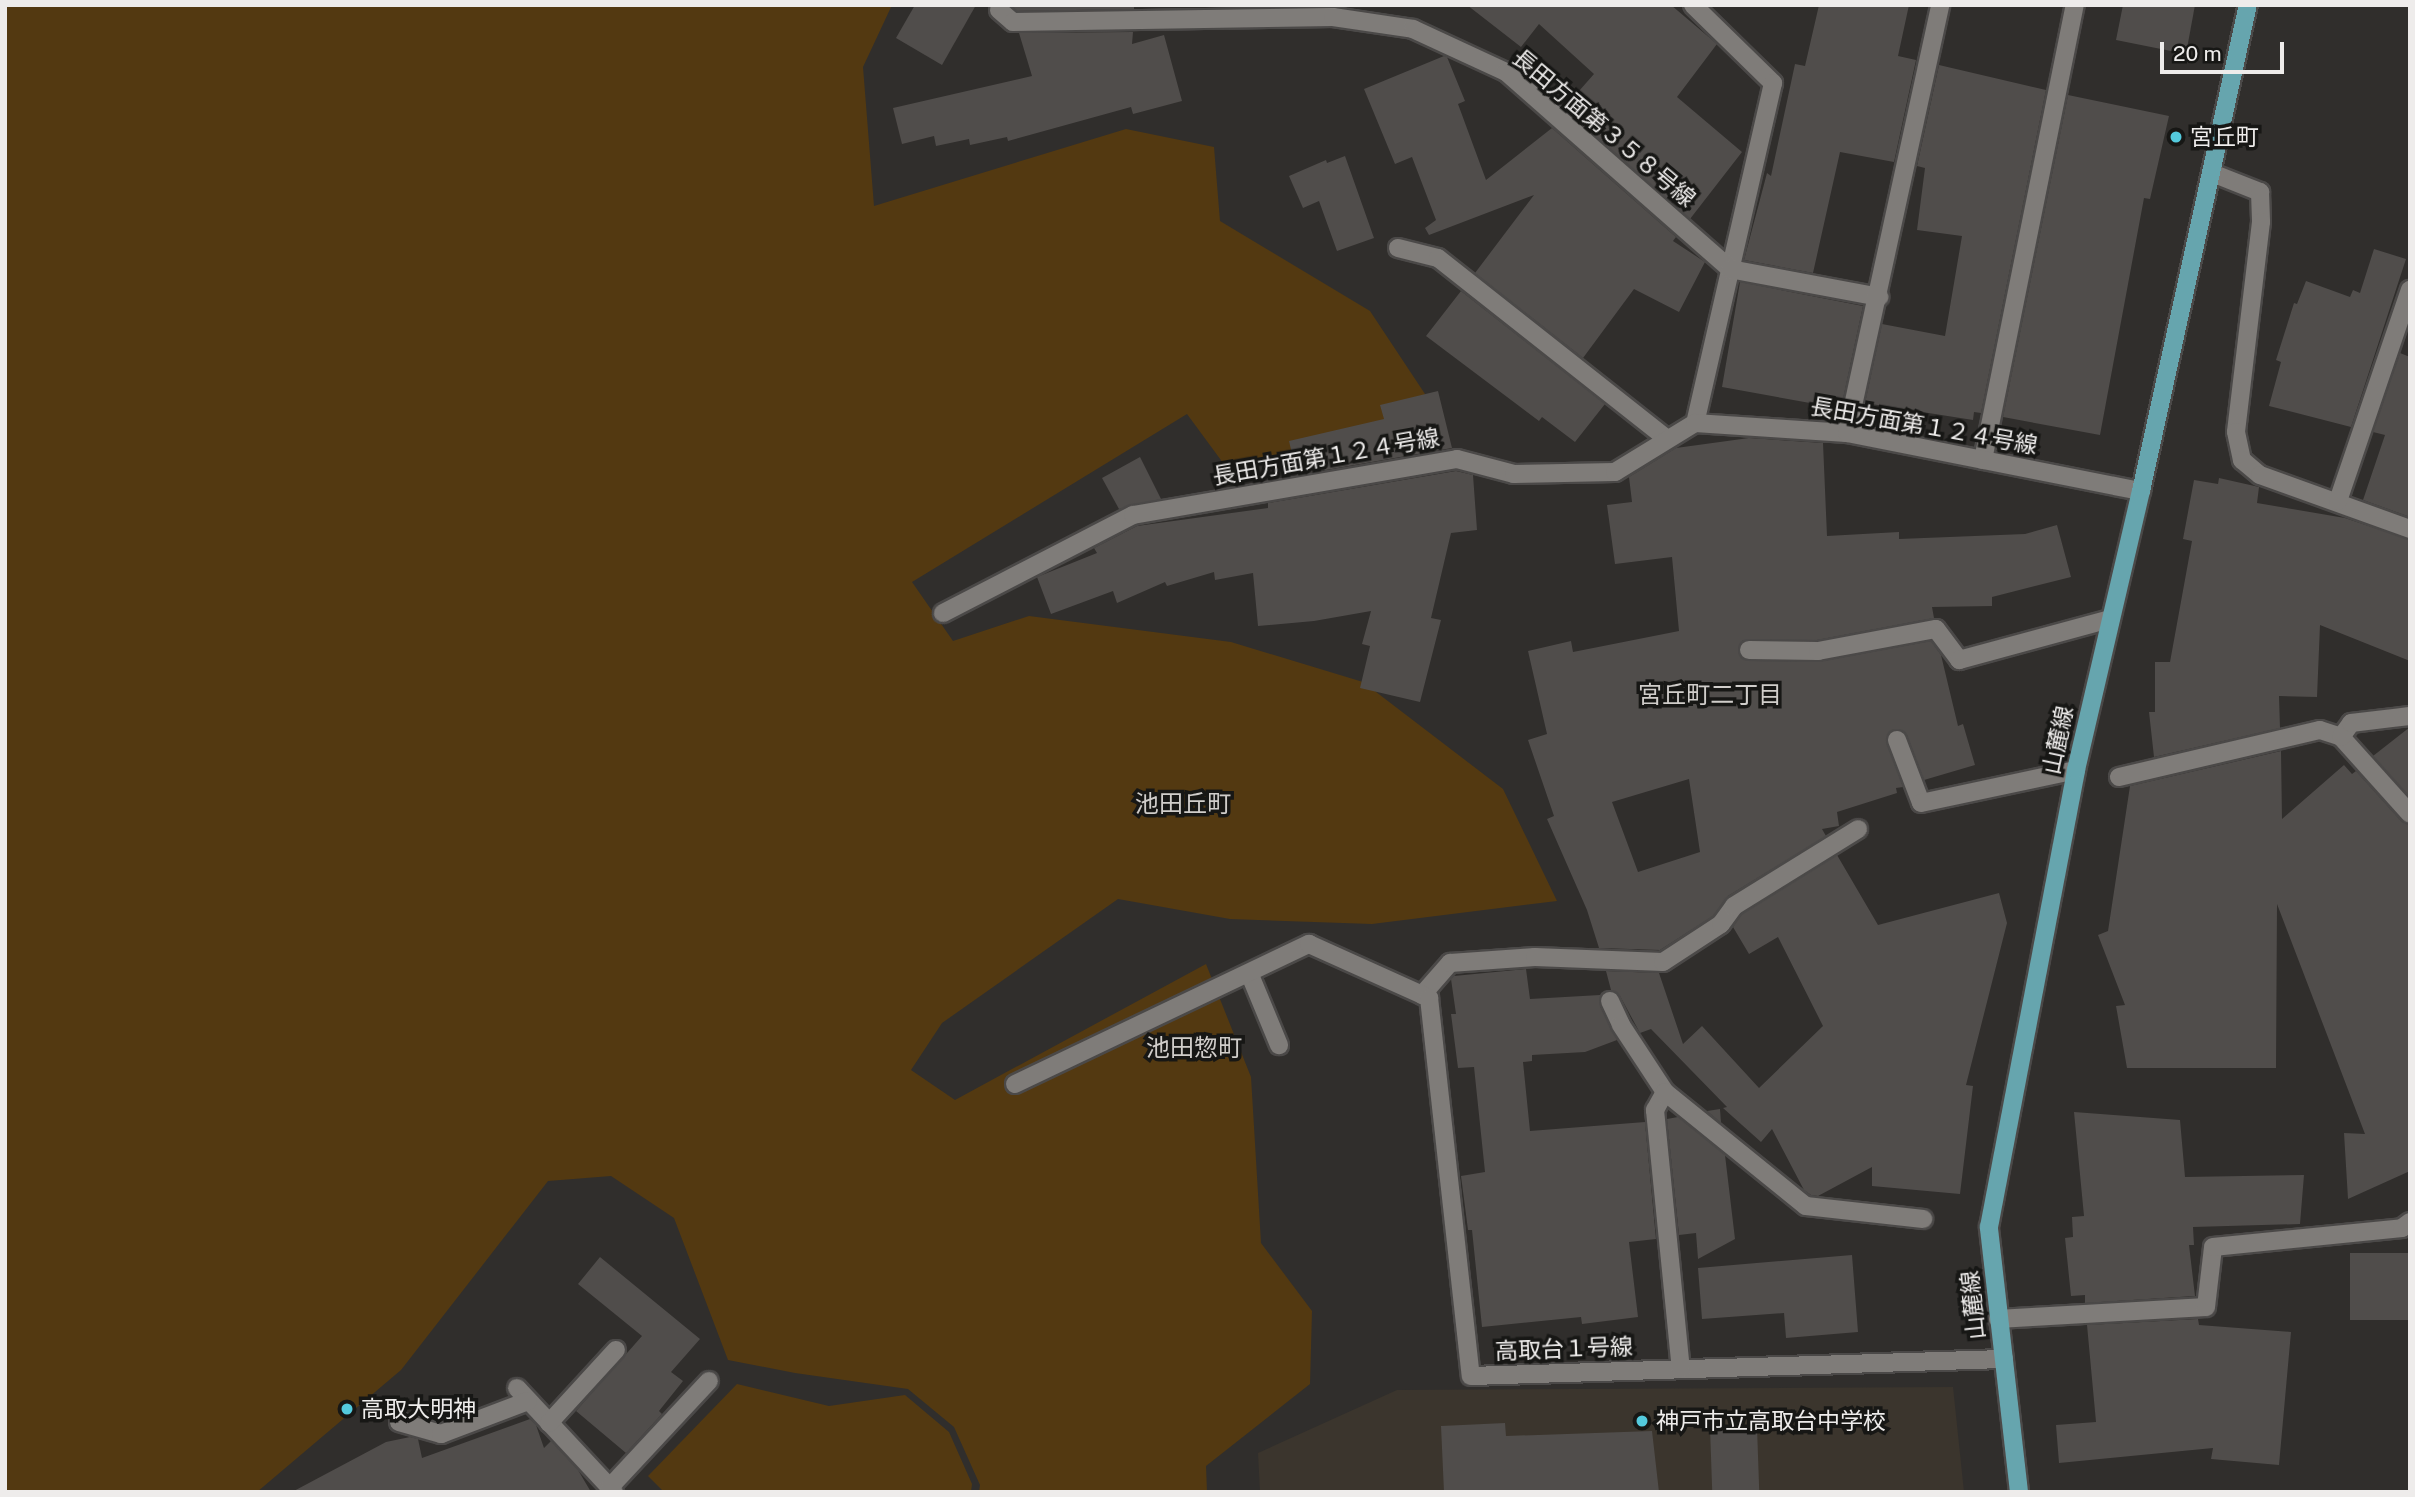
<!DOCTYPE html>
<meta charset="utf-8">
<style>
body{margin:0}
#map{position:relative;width:2415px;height:1497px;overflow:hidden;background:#302e2c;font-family:"Public Sans","Noto Sans JP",sans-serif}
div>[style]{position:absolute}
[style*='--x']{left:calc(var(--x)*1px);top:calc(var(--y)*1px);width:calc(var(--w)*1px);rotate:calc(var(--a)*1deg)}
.built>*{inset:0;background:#3b352d}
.green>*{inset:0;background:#533911}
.building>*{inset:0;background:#504d4b;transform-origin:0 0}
.roads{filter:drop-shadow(2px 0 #4b4948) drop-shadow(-2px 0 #4b4948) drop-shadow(0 2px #4b4948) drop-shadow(0 -2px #4b4948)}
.minor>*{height:18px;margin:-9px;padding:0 9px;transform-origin:9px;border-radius:9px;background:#7f7c79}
.major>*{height:18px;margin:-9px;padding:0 9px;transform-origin:9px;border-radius:9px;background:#66a5ae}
.dots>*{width:19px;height:19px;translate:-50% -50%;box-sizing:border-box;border:4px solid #171715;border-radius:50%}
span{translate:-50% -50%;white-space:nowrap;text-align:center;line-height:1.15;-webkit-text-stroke:7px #171715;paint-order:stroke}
.street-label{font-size:23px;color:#eeeceb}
.poi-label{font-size:23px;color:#eeeceb}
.left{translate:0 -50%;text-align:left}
.neighbourhood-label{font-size:24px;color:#d0cdca}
.frame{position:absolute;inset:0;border:7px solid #eeeceb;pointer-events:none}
.scale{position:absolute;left:2160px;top:42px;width:124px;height:32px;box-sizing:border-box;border:4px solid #eeeceb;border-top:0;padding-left:9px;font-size:21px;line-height:24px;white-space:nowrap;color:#eeeceb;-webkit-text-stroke:5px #171715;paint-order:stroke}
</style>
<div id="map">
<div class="built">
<div style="clip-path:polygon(1953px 1387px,1964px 1492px,1260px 1492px,1258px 1453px,1397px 1390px)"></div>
</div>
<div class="green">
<div style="clip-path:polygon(5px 5px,892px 5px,863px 67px,874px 206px,1126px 129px,1214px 147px,1220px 221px,1370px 311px,1425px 394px,1373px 452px,1226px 467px,1187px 414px,912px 582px,953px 641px,1029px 616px,1231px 642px,1363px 682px,1503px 789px,1557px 901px,1372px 924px,1230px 919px,1118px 899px,942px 1023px,911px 1070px,955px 1100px,1206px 964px,1251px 1077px,1261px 1243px,1312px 1311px,1310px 1384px,1206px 1466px,1207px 1492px,979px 1492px,980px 1485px,954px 1427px,908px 1389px,795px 1373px,728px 1360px,674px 1218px,611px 1176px,548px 1181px,401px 1370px,257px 1492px,5px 1492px)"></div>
<div style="clip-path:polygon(737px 1384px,829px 1406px,905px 1395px,949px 1432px,972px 1484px,971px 1492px,664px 1492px,648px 1476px)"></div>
</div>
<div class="building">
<div style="clip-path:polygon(915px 5px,976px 5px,942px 65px,896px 38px)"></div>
<div style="clip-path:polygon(1011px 5px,1134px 5px,1134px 9px,1017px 11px)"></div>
<div style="clip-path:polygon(1467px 5px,1671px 5px,1717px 44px,1677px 97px,1742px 152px,1690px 219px,1570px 113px,1589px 99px,1579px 91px,1594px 74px,1539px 24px,1521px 47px)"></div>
<div style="clip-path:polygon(1819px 5px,1909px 5px,1898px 56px,1916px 60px,1894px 162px,1840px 152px,1813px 273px,1744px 260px,1767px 173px,1771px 176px,1795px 64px,1805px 66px)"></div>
<div style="clip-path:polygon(2123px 5px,2195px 5px,2186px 54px,2116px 40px)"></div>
<div style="clip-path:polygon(1133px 32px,1132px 44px,1164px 35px,1182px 101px,1133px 114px,1131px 107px,1008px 141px,1007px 137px,970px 145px,969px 139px,936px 146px,934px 136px,902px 144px,893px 108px,1032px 76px,1019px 33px)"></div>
<div style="clip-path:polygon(1444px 56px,1447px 57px,1465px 101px,1458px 104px,1486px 180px,1552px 128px,1676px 237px,1673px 241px,1705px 262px,1679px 312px,1634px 289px,1583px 358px,1475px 273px,1534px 195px,1429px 235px,1425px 228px,1436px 220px,1412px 157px,1395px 164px,1364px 89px)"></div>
<div style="clip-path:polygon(1939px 65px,2046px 90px,1981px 413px,1974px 412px,1973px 420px,1865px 403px,1882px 324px,1945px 336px,1962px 236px,1917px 230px,1925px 168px,1917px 166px)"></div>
<div style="clip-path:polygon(2068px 95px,2169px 116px,2150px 199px,2144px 198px,2100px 435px,2003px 417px)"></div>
<div style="clip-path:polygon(1345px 156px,1374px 238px,1337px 251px,1319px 201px,1303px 208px,1289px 176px,1326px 160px,1327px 163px)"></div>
<div style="clip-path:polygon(2374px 249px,2406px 259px,2351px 427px,2269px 406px,2281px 362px,2276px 360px,2294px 303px,2297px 304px,2306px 281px,2350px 297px,2353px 290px,2360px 293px)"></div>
<div style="clip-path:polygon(1740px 282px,1863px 306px,1843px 399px,1821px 395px,1821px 405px,1722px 387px)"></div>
<div style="clip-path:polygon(1461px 291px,1605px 404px,1575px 442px,1542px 417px,1539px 421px,1426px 336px)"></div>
<div style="clip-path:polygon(2400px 353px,2410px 357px,2410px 517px,2363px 500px,2385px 435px,2373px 432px)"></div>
<div style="clip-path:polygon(1438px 391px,1452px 448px,1297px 475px,1289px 441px,1384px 419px,1380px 405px)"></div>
<div style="clip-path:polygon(evenodd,1749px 438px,1823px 443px,1827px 536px,1899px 532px,1899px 539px,2025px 534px,2057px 525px,2071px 577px,1992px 597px,1992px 606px,1932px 607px,1934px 618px,1817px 640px,1743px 640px,1738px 651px,1744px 660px,1818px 662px,1931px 641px,1941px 655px,1958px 726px,1963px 724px,1975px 765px,1924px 780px,1907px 735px,1899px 729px,1892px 730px,1886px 739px,1903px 787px,1896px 788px,1897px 793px,1837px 812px,1839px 826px,1822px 829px,1826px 836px,1728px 896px,1713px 916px,1660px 950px,1599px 948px,1587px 910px,1547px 819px,1554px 816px,1528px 740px,1547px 734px,1528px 651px,1571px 641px,1573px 652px,1679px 631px,1672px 557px,1615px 564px,1607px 505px,1632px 502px,1629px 477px,1676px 448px,1749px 438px,1689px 779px,1700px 852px,1638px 872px,1612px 802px,1689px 779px)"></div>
<div style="clip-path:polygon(1140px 457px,1161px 499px,1119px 509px,1102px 478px)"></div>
<div style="clip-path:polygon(1456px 471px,1473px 475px,1477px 530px,1451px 533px,1431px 618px,1441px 620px,1420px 702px,1360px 688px,1370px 646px,1362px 644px,1371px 611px,1314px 621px,1258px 626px,1253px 573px,1215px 580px,1214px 572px,1167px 586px,1165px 582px,1117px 603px,1113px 591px,1051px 614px,1037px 577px,1097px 553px,1094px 548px,1137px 526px,1268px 508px,1268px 503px)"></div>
<div style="clip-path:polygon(2219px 478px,2259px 487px,2257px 503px,2345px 518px,2410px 540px,2410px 661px,2320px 625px,2317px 697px,2279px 696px,2280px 728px,2154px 757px,2149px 712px,2155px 712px,2155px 662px,2170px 662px,2192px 541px,2183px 539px,2194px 480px,2218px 484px)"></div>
<div style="clip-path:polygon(2410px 727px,2410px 797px,2373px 756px)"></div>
<div style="clip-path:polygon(2281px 751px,2282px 819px,2344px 765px,2352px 774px,2356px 771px,2402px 822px,2410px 825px,2410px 1171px,2348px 1199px,2344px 1133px,2365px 1134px,2277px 904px,2276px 1068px,2127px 1068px,2116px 1006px,2125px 1005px,2098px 935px,2108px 931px,2130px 786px)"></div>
<div style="clip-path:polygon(1837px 855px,1878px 925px,1999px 893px,2007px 923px,1966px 1085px,1973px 1086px,1960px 1194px,1872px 1186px,1872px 1167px,1818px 1196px,1811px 1195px,1804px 1190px,1772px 1129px,1761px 1142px,1723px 1108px,1727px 1107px,1651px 1029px,1640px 1033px,1620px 996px,1611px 990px,1606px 971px,1659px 973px,1683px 1044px,1702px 1026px,1759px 1088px,1823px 1026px,1778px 937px,1749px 954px,1733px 927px,1742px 914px)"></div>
<div style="clip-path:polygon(1526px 969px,1530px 999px,1600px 995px,1600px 1006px,1617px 1040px,1585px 1052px,1532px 1055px,1532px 1061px,1523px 1062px,1530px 1131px,1645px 1122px,1656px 1239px,1629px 1242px,1638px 1317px,1582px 1324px,1581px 1317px,1482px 1327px,1472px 1230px,1468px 1230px,1461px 1176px,1485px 1172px,1474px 1067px,1458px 1068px,1451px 1014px,1456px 1014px,1451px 979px,1454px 976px)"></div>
<div style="clip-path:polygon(1720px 1109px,1721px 1123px,1707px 1111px)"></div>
<div style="clip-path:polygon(2074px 1112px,2180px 1120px,2185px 1177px,2304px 1175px,2300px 1224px,2193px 1227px,2194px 1245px,2189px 1245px,2195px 1296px,2085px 1303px,2085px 1295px,2071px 1296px,2065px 1238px,2073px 1237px,2072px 1217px,2084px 1216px)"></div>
<div style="clip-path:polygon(1678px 1117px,1725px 1155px,1735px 1239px,1698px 1259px,1696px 1233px,1679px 1235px,1667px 1119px)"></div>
<div style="left:2410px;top:1253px;width:67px;height:60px;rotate:90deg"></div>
<div style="clip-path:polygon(1852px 1255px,1858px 1332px,1786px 1338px,1784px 1313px,1702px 1319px,1698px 1268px)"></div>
<div style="clip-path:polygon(600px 1257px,700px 1339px,671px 1372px,683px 1381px,659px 1411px,662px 1414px,626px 1453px,576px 1411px,642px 1336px,578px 1284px)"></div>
<div style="clip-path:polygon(2198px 1319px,2199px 1325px,2291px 1332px,2279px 1465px,2211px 1459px,2213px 1448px,2059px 1463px,2056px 1425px,2096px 1422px,2087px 1325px)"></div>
<div style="clip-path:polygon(530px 1419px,536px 1425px,544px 1448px,551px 1441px,578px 1470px,591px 1492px,292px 1492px,386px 1442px,410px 1437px,418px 1439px,422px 1458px)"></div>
<div style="clip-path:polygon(1505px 1423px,1506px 1436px,1652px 1431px,1659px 1492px,1444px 1492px,1441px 1426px)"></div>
<div style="left:1757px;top:1427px;width:65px;height:47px;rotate:88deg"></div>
</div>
<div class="roads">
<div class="minor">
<div style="--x:1693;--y:5;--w:112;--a:44.3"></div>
<div style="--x:1773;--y:83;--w:349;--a:102.9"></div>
<div style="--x:999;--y:10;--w:18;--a:41"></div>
<div style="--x:1013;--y:22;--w:320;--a:-0.9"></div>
<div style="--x:1333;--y:17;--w:81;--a:8.5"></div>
<div style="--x:1413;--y:29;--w:102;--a:24.8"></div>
<div style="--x:1506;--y:72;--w:298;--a:41.3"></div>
<div style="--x:1730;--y:269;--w:152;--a:10.6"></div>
<div style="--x:2212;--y:173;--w:52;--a:21.6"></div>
<div style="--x:2260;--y:192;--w:30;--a:88"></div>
<div style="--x:2261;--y:222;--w:211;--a:96.8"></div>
<div style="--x:2236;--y:432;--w:29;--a:78"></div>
<div style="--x:2242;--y:460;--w:23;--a:40"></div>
<div style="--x:2260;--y:475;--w:159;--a:19.8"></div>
<div style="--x:1398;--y:248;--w:41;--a:14"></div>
<div style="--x:1438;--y:258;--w:292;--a:38.3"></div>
<div style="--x:1847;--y:433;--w:438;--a:-77.7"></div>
<div style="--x:1983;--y:460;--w:464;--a:-78.6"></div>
<div style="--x:2338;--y:501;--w:223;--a:-71.2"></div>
<div style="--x:943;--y:613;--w:214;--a:-27.3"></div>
<div style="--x:1133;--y:515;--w:329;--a:-9.8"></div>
<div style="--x:1457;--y:459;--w:59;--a:14.7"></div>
<div style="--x:1514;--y:474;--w:101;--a:-1.1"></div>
<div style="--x:1615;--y:472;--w:94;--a:-31.5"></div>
<div style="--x:1695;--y:423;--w:152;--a:3.8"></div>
<div style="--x:1847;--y:433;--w:300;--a:11.2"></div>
<div style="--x:1749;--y:650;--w:69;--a:0.8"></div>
<div style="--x:1818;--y:651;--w:120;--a:-10.6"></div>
<div style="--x:1936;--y:629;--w:39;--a:53"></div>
<div style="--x:1959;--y:660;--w:156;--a:-15.2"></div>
<div style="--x:2341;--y:737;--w:103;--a:48.1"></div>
<div style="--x:1897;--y:740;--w:67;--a:69.1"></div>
<div style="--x:1921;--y:803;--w:158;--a:-12"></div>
<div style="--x:2119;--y:777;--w:206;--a:-13.2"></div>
<div style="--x:2320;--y:730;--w:22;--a:18"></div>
<div style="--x:2341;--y:737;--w:17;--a:-54"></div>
<div style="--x:2351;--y:723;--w:59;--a:-6.8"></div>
<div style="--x:1250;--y:975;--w:76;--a:67.5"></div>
<div style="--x:1422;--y:995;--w:43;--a:-48.8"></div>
<div style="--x:1450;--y:963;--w:85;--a:-4"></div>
<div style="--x:1535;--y:957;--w:128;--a:2.2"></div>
<div style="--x:1663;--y:962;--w:69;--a:-33.2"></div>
<div style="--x:1721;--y:924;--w:22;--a:-54"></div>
<div style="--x:1734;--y:906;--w:146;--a:-31.8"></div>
<div style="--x:1610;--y:1001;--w:26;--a:65"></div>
<div style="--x:1621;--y:1025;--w:80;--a:56.7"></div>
<div style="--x:1665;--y:1092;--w:181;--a:39"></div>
<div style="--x:1806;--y:1206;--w:118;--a:6.3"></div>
<div style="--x:1015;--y:1084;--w:326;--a:-25.5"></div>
<div style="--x:1309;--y:944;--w:132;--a:24.2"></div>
<div style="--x:1429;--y:998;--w:380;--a:83.7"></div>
<div style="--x:1471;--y:1376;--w:533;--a:-1.83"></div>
<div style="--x:1665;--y:1092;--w:21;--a:119"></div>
<div style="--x:1655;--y:1110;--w:260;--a:84.3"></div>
<div style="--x:1998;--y:1319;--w:208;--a:-3.3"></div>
<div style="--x:2206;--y:1307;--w:60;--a:-83.3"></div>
<div style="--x:2213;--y:1247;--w:190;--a:-5.7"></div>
<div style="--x:2402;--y:1228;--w:10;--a:-37"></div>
<div style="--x:517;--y:1388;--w:142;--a:47"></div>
<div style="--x:399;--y:1422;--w:44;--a:15.9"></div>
<div style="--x:441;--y:1434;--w:93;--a:-20.8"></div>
<div style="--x:549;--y:1423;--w:99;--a:-47.5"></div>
<div style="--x:610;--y:1487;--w:145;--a:-47"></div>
</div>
<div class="major">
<div style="--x:2019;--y:1492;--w:267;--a:-96.5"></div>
<div style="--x:1989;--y:1227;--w:465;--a:-79.2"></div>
<div style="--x:2076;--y:770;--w:286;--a:-76.9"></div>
<div style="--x:2141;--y:491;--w:498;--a:-77.6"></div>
</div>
</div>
<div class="dots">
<div style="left:2176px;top:137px;background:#54cadd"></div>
<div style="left:347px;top:1409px;background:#54cadd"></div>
<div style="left:1642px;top:1421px;background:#54cadd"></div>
</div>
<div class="street-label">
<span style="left:1604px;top:128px;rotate:40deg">長田方面第３５８号線</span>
<span style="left:1924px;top:426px;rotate:10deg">長田方面第１２４号線</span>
<span style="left:1326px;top:457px;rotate:-10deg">長田方面第１２４号線</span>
<span style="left:2058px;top:740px;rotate:-78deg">山麓線</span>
<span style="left:1973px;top:1305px;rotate:-96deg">山麓線</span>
<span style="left:1564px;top:1349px;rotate:-2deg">高取台１号線</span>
</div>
<div class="poi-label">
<span class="left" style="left:2190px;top:137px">宮丘町</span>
<span class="left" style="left:361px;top:1409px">高取大明神</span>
<span class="left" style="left:1656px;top:1421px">神戸市立高取台中学校</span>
</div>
<div class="neighbourhood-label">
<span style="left:1710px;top:695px">宮丘町二丁目</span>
<span style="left:1183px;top:804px">池田丘町</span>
<span style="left:1194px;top:1048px">池田惣町</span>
</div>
<div class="frame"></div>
<div class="scale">20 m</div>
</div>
